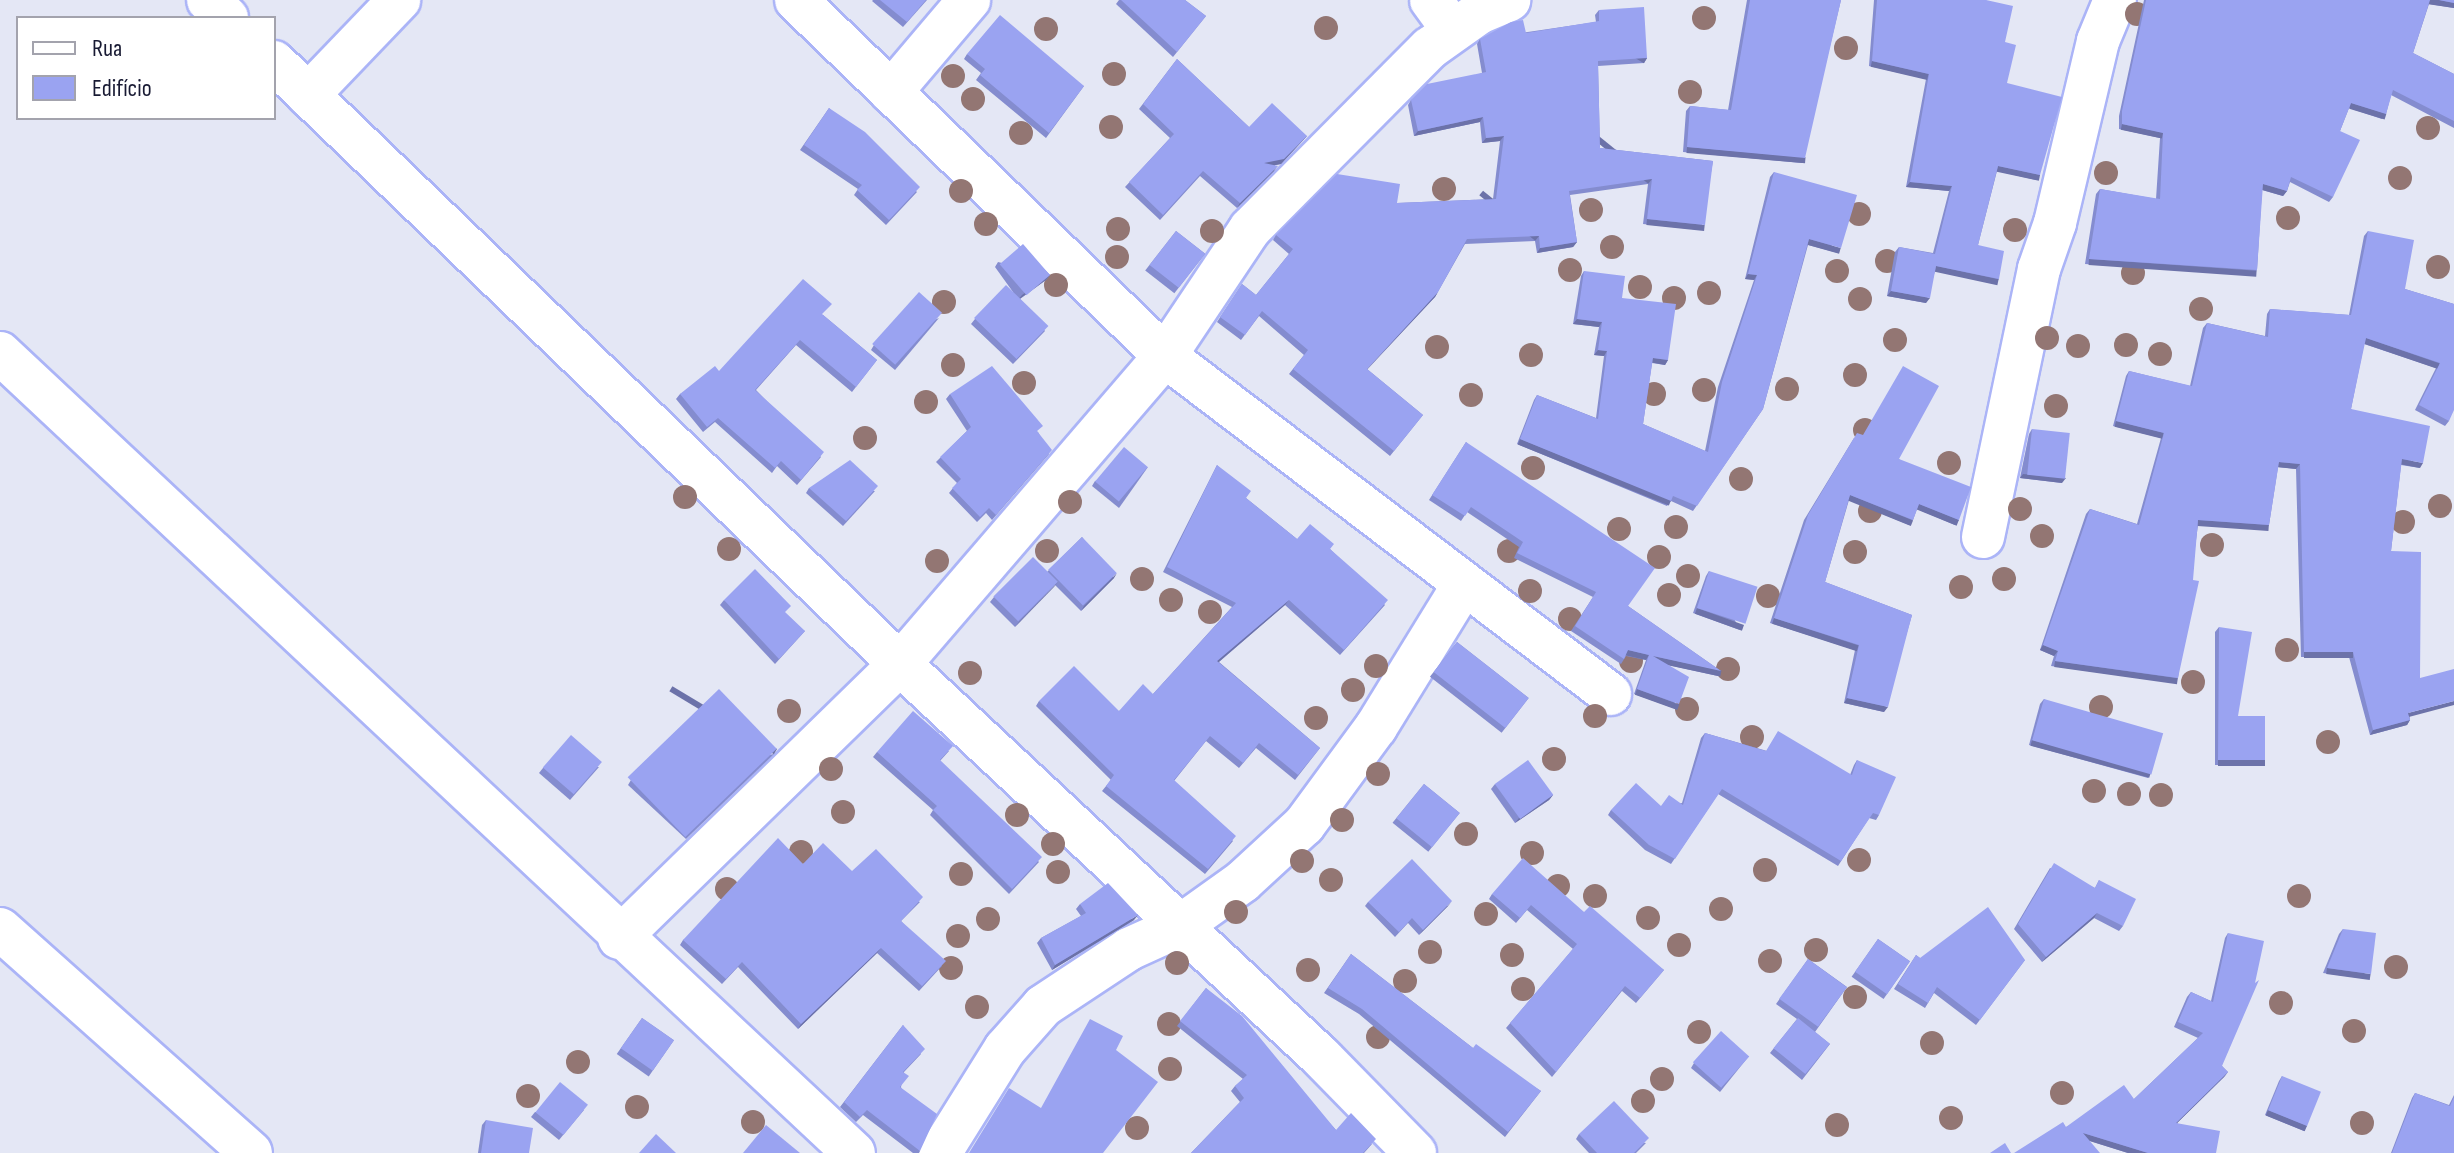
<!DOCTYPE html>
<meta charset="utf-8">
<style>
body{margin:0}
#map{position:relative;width:2454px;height:1153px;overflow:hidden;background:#e4e7f5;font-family:"Sofia Sans Condensed",sans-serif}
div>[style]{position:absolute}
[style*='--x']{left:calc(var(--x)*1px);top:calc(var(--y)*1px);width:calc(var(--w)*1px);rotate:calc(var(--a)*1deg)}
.roads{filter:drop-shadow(2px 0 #abb4f7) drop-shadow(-2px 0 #abb4f7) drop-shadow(0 2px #abb4f7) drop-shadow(0 -2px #abb4f7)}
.minor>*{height:42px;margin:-21px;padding:0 21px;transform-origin:21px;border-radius:21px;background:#fff}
.trees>*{width:24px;height:24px;margin:-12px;border-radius:50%;background:#937673}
.wall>*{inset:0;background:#848ccf;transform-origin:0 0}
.shaded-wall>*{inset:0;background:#6c72a9;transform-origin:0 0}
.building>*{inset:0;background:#9aa3f1;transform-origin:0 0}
span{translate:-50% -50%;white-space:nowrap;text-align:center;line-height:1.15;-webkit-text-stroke:7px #fff;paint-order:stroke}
.legend{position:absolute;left:16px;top:16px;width:260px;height:104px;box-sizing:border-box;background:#fff;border:2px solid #a3a3ad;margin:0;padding:10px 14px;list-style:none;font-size:24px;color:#181a33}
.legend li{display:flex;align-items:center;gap:16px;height:40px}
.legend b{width:40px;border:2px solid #a3a3ad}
</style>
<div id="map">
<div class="roads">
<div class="minor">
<div style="--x:208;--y:0;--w:26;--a:43"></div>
<div style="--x:796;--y:0;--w:513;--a:43.97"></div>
<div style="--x:1165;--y:356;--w:559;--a:37.22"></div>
<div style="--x:1431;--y:0;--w:37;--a:54"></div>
<div style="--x:274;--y:62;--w:868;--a:43.88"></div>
<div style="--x:900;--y:664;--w:577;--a:43.03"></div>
<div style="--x:1322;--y:1058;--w:133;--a:45.6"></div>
<div style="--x:891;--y:92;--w:121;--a:-49.7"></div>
<div style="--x:308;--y:95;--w:132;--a:-46.2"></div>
<div style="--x:0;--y:353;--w:1170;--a:43.13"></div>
<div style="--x:1983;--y:537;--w:274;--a:-78.2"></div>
<div style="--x:2039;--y:269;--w:49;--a:-70.8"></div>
<div style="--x:2055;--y:223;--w:187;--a:-76.7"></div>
<div style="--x:2098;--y:41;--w:44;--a:-67.5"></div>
<div style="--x:0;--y:929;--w:336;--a:41.7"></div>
<div style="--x:619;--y:938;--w:392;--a:-44.3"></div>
<div style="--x:900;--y:664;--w:406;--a:-49.3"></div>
<div style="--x:1165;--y:356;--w:153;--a:-56.2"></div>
<div style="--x:1250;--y:229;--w:255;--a:-45.2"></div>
<div style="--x:1430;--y:48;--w:60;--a:-35.5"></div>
<div style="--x:1479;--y:13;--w:33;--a:-23"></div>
<div style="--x:940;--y:1153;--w:123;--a:-58"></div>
<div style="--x:1005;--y:1049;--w:57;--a:-48.5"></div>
<div style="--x:1043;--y:1006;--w:103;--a:-33.5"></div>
<div style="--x:1129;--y:949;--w:56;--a:-24.3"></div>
<div style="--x:1180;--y:926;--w:77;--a:-35.5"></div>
<div style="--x:1243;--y:881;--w:83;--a:-42.6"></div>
<div style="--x:1304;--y:825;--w:122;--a:-53.7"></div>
<div style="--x:1376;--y:727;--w:168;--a:-58.4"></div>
</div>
</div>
<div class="trees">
<div style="left:2137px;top:14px"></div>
<div style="left:1704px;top:18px"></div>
<div style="left:1326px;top:28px"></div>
<div style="left:1046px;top:29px"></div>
<div style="left:1846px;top:48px"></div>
<div style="left:1114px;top:74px"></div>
<div style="left:953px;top:76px"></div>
<div style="left:1690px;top:92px"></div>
<div style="left:973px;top:99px"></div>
<div style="left:1111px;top:127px"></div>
<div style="left:2428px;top:128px"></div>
<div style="left:1021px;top:133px"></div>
<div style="left:2106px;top:173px"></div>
<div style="left:2400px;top:178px"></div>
<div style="left:1444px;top:189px"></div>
<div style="left:961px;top:191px"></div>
<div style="left:1591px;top:210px"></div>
<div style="left:1859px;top:214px"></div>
<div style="left:2288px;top:218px"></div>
<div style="left:986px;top:224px"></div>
<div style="left:1118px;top:229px"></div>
<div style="left:2015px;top:230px"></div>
<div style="left:1212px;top:231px"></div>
<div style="left:1612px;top:247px"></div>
<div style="left:1117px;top:257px"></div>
<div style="left:1887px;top:261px"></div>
<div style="left:2438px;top:267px"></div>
<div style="left:1570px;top:270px"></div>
<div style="left:1837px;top:271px"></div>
<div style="left:2133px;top:273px"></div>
<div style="left:1056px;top:285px"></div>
<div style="left:1640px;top:287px"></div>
<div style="left:1709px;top:293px"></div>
<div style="left:1674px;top:298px"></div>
<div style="left:1860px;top:299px"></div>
<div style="left:944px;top:302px"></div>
<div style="left:2201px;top:309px"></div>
<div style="left:2047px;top:338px"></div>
<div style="left:1895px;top:340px"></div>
<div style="left:2126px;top:345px"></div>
<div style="left:2078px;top:346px"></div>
<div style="left:1437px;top:347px"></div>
<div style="left:2160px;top:354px"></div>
<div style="left:1531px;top:355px"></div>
<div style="left:953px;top:365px"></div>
<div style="left:1855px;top:375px"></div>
<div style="left:1024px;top:383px"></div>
<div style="left:1787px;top:389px"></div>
<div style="left:1704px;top:390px"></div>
<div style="left:1654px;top:394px"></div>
<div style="left:1471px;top:395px"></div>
<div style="left:926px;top:402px"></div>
<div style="left:2056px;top:406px"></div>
<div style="left:1865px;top:430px"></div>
<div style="left:865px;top:438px"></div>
<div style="left:1949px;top:463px"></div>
<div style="left:1533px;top:468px"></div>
<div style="left:1741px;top:479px"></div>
<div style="left:685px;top:497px"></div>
<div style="left:1070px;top:502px"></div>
<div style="left:2440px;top:506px"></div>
<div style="left:2020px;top:509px"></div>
<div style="left:1870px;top:511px"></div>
<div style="left:2403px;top:522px"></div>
<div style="left:1676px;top:527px"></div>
<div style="left:1619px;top:529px"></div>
<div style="left:2042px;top:536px"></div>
<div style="left:2212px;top:545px"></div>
<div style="left:729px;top:549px"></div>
<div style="left:1047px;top:551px"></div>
<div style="left:1509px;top:551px"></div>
<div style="left:1855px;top:552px"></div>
<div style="left:1659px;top:557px"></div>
<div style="left:937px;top:561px"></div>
<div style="left:1688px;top:576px"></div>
<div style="left:1142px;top:579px"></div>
<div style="left:2004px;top:579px"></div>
<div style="left:1961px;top:587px"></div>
<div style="left:1530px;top:591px"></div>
<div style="left:1669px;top:595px"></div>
<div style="left:1768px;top:596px"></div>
<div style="left:1171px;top:600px"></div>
<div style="left:1210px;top:612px"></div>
<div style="left:1570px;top:619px"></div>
<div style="left:2287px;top:650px"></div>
<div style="left:1631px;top:661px"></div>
<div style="left:1376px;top:666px"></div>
<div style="left:1728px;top:669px"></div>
<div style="left:970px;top:673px"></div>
<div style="left:2193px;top:682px"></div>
<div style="left:1353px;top:690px"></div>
<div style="left:2101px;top:707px"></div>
<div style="left:1687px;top:709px"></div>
<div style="left:789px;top:711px"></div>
<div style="left:1595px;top:716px"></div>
<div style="left:1316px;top:718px"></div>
<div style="left:1752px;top:737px"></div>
<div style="left:2328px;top:742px"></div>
<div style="left:1554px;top:759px"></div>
<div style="left:831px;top:769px"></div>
<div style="left:1378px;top:774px"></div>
<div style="left:2094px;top:791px"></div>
<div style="left:2129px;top:794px"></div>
<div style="left:2161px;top:795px"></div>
<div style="left:843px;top:812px"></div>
<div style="left:1017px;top:815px"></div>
<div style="left:1342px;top:820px"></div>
<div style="left:1466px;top:834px"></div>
<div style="left:1053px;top:844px"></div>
<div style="left:801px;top:852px"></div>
<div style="left:1532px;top:853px"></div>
<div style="left:1859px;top:860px"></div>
<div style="left:1302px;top:861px"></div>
<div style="left:1765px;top:870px"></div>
<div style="left:1058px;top:872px"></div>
<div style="left:961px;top:874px"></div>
<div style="left:1331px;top:880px"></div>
<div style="left:1558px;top:886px"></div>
<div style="left:727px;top:889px"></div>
<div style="left:1595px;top:896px"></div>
<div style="left:2299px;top:896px"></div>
<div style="left:1721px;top:909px"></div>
<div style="left:1236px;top:912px"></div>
<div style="left:1486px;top:914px"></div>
<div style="left:1648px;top:918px"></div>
<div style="left:988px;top:919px"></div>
<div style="left:958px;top:936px"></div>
<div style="left:1679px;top:945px"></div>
<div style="left:1816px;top:950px"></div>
<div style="left:1430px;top:952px"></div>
<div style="left:1512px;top:955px"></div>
<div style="left:1770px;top:961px"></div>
<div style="left:1177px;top:963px"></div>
<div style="left:2396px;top:967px"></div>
<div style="left:951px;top:968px"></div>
<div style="left:1308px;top:970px"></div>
<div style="left:1405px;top:981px"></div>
<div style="left:1523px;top:989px"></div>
<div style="left:1855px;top:997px"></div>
<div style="left:2281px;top:1003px"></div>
<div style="left:977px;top:1007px"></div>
<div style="left:1169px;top:1024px"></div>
<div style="left:2354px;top:1031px"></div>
<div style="left:1699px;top:1032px"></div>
<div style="left:1378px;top:1037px"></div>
<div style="left:1932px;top:1043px"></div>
<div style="left:578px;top:1062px"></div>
<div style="left:1170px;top:1069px"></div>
<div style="left:1662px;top:1079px"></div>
<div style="left:2062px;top:1093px"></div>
<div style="left:528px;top:1096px"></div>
<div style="left:1643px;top:1101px"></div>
<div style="left:637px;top:1107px"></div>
<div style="left:1951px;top:1118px"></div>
<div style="left:753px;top:1122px"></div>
<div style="left:2362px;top:1123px"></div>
<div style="left:1837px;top:1125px"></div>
<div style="left:1137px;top:1128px"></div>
</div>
<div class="wall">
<div style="clip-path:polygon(873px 0,927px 0,903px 27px,872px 1px)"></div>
<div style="clip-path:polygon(1119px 0,1185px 0,1206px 16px,1173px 57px,1116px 4px)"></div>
<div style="clip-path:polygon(1747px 0,1841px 0,1802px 163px,1683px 152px,1686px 111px,1690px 106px,1728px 110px)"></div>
<div style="clip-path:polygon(1874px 0,1986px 0,2005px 42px,2007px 83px,2040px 175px,2036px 180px,1997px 171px,1978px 245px,1999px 279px,1995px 284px,1935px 271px,1926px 303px,1887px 296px,1895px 252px,1899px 247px,1933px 253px,1949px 191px,1906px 187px,1926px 79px,1869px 66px)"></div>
<div style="clip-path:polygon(2144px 0,2454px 0,2454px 8px,2429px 4px,2413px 53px,2454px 74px,2454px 128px,2391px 95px,2386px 114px,2382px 119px,2349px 108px,2340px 131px,2333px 197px,2329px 202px,2290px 182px,2287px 191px,2283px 196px,2262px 190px,2257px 270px,2254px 275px,2085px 264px,2096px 194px,2100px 189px,2156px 199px,2160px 138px,2119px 129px,2119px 116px)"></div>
<div style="clip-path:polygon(1599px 10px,1647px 58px,1644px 63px,1598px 66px,1600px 148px,1713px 161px,1701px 230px,1643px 224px,1648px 184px,1570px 195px,1577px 242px,1573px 247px,1537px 253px,1535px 241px,1465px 244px,1435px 297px,1367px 369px,1423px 415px,1390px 456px,1289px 374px,1304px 355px,1259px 316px,1241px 340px,1217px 322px,1242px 284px,1256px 295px,1289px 254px,1273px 240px,1276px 235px,1397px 203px,1493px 199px,1500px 141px,1482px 143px,1480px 122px,1414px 136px,1408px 105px,1411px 100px,1482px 73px,1477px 44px,1480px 39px,1596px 22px,1595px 15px)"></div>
<div style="clip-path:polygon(967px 54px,1084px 86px,1046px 138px,976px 80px,981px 73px,964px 59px)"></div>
<div style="clip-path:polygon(1177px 59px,1249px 127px,1307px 136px,1281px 164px,1275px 165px,1274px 171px,1237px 208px,1200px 176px,1160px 220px,1125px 187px,1170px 138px,1139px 109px)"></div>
<div style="clip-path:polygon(829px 108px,917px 192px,886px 225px,854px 195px,858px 189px,800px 150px)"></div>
<div style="clip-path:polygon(1774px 172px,1838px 253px,1808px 245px,1763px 409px,1693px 511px,1671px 501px,1667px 506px,1517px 444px,1534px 400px,1537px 395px,1596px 418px,1604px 356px,1594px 355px,1599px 327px,1573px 324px,1581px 276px,1584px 271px,1622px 298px,1668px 360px,1665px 365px,1652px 363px,1643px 424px,1705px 451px,1718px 387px,1754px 280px,1745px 279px,1770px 177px)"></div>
<div style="left:1176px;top:231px;width:37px;height:50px;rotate:38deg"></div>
<div style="clip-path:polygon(2368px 231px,2405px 289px,2454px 304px,2449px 421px,2445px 426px,2415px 410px,2436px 368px,2364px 344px,2351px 409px,2420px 468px,2401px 465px,2391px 551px,2410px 720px,2407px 725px,2370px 735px,2349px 657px,2301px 657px,2296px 469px,2278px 467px,2269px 525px,2266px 530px,2198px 525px,2178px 678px,2175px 683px,2051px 666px,2054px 656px,2040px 650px,2086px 514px,2090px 509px,2137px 524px,2161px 438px,2113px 426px,2126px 376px,2129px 371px,2190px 386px,2203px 328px,2207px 323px,2265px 336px,2267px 314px,2270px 309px,2349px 315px,2364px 236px)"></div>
<div style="clip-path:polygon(998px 262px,1050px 275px,1046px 280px,1020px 299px,1045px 331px,1013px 364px,971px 324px,975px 319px,1013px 292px,995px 267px)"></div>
<div style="clip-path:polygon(823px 315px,877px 360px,852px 392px,796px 345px,756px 390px,821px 457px,797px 485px,777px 466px,772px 473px,715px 422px,703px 432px,676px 399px,680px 394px)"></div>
<div style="clip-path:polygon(939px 318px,895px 370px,871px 350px,874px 345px)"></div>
<div style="clip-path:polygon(950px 394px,1038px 432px,1049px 454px,992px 520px,986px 513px,977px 522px,949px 493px,957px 483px,936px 462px,967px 431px,946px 399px)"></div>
<div style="clip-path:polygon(2032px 429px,2062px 483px,2020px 478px,2029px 434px)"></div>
<div style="clip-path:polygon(1854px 438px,1899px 459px,1959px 520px,1955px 525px,1917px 509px,1913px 520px,1909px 525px,1849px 500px,1825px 582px,1912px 615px,1884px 712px,1844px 703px,1855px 650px,1770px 623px,1804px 520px)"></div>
<div style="clip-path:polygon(1466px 442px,1628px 606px,1721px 671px,1718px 676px,1668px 665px,1676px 709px,1634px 694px,1646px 660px,1626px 656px,1621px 664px,1571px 631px,1593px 597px,1514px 558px,1519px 547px,1467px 512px,1461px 521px,1429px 500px)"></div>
<div style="clip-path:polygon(1217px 465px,1246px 498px,1297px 539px,1330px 549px,1385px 605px,1340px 655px,1285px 605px,1219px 662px,1320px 748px,1295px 780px,1256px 748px,1239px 768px,1206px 741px,1174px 781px,1233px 841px,1205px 874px,1102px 791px,1111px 780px,1036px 706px,1039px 701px,1119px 711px,1153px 694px,1232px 607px,1163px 572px)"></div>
<div style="clip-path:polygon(1148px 467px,1119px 508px,1092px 486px,1095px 481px)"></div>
<div style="clip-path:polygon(809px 488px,875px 491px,843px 526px,806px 493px)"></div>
<div style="clip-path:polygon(1082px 537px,1114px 578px,1081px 611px,1055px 585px,1015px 627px,990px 602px,994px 597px,1047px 572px)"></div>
<div style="clip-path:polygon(1709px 571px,1740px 630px,1693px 613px,1706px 576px)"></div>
<div style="clip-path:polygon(724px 600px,805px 631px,775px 664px,720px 605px)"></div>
<div style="clip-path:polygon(2219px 627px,2238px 716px,2265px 760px,2261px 765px,2215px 765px,2215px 632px)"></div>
<div style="left:1457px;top:642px;width:91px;height:44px;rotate:38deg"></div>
<div style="clip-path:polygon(2044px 699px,2151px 773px,2148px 778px,2029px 745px,2040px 704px)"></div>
<div style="clip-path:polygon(1705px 733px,1850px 775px,1854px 765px,1857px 760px,1879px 815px,1876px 820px,1869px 818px,1838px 866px,1718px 794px,1671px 864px,1645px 850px,1608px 815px,1611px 810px,1661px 806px,1682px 803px,1701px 738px)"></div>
<div style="clip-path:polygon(949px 751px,940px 761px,1039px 862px,1009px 894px,930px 815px,933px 810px,873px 757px,877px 752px)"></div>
<div style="clip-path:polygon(774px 754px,686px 839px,628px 785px,631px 780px)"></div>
<div style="clip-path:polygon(599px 767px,570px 800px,539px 773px,543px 768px)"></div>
<div style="left:1424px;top:784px;width:46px;height:50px;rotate:39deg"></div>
<div style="clip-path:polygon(1495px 784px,1553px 795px,1549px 800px,1515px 823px,1491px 789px)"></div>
<div style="clip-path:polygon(803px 864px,852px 871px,920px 902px,901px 921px,942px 966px,919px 991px,877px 953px,798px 1029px,738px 967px,722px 984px,680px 945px,683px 940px)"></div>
<div style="clip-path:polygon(2050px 868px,2095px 888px,2099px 880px,2123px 926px,2119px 931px,2094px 918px,2042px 962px,2014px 929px)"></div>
<div style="clip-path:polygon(1492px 894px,1584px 912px,1664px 970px,1636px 1003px,1622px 991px,1552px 1077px,1506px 1028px,1573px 949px,1527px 910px,1516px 923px,1489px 899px)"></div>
<div style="clip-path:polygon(1368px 902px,1448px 906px,1419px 935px,1408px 923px,1395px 937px,1365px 906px)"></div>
<div style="clip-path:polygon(1080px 904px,1134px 920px,1052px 970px,1037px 943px,1041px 938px,1081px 916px,1076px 909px)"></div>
<div style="clip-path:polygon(2343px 929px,2367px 979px,2323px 973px,2339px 934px)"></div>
<div style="clip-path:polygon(2228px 933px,2222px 1066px,2228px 1072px,2224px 1077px,2177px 1123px,2216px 1153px,2128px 1153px,2090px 1141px,2066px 1127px,2134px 1099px,2198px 1038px,2174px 1027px,2187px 997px,2191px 992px,2211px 1001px,2225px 938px)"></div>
<div style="left:1878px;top:939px;width:39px;height:46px;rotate:35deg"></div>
<div style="clip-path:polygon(1351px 954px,1473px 1048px,1541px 1091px,1505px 1137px,1359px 1014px,1324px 993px)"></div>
<div style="clip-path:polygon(1916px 955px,1920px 958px,2025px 960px,1976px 1025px,1934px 993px,1925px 1008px,1894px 989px)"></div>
<div style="clip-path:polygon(1808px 959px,1847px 987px,1815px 1032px,1830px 1044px,1802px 1080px,1770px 1053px,1797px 1019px,1776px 1004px)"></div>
<div style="clip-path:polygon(1206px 988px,1336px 1130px,1372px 1144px,1364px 1153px,1191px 1153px,1240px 1102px,1231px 1091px,1235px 1086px,1243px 1079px,1177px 1026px)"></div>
<div style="left:642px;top:1018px;width:39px;height:44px;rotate:35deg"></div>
<div style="clip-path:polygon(903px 1025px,921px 1054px,904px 1072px,901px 1087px,920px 1151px,919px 1153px,913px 1153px,863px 1115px,856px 1122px,840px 1107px)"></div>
<div style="clip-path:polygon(1749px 1056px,1720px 1092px,1691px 1068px,1694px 1063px)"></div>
<div style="clip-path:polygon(2282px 1076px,2307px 1126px,2304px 1131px,2265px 1115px,2279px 1081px)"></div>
<div style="clip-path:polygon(2415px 1093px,2449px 1105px,2454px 1095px,2454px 1153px,2391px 1153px,2412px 1098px)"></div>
<div style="clip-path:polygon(584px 1110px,559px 1140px,531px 1117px,535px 1112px)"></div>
<div style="clip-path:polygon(486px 1120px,529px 1153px,478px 1153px,482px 1125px)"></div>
<div style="clip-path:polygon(1579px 1134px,1646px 1143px,1636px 1153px,1589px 1153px,1576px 1139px)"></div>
</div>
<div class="shaded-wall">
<div style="clip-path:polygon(2430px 0,2439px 0,2454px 3px,2454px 8px,2427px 4px)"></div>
<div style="left:1647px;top:58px;width:6px;height:49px;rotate:121deg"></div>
<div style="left:1872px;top:61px;width:58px;height:6px;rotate:13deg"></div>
<div style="left:2351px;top:103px;width:37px;height:6px;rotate:17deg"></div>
<div style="clip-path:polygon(1483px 117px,1480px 122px,1414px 136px,1418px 131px)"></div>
<div style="left:2122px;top:124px;width:42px;height:6px;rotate:12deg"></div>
<div style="clip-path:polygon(1307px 136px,1281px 164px,1260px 168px,1264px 163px)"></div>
<div style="clip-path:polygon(1504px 136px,1500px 141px,1482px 143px,1486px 138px)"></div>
<div style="left:1687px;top:147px;width:119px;height:6px;rotate:5deg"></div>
<div style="clip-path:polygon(1278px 166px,1274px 171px,1237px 208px,1240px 203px)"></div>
<div style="left:1998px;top:166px;width:43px;height:6px;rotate:12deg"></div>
<div style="left:1652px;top:179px;width:6px;height:84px;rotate:129deg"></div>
<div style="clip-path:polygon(1910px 182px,1952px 186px,1949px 191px,1906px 187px)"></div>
<div style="clip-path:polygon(2263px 184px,2287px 191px,2283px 196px,2259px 189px)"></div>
<div style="left:1647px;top:219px;width:58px;height:6px;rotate:6deg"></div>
<div style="left:1539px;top:236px;width:6px;height:72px;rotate:129deg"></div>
<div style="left:1809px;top:239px;width:33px;height:6px;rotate:16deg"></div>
<div style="clip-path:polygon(1577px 242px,1573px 247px,1537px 253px,1540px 248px)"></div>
<div style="left:2089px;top:259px;width:168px;height:6px;rotate:4deg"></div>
<div style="left:1936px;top:266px;width:64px;height:6px;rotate:12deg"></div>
<div style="clip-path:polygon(1748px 274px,1757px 275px,1754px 280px,1745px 279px)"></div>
<div style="clip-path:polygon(1050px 275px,1046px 280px,1018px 300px,1022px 295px)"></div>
<div style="clip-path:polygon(1891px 291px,1930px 298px,1926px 303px,1887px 296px)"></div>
<div style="clip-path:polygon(1438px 292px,1435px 297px,1363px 374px,1367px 369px)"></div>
<div style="clip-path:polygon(1577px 319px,1602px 322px,1599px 327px,1573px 324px)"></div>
<div style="left:2366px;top:338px;width:78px;height:6px;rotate:19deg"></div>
<div style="clip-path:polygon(1598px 350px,1607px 351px,1604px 356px,1594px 355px)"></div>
<div style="clip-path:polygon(1653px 358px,1668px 360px,1665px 365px,1649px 362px)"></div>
<div style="left:2116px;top:421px;width:49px;height:6px;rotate:14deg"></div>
<div style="left:1520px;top:439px;width:163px;height:6px;rotate:22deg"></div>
<div style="clip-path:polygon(2402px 459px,2423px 463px,2420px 468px,2399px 464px)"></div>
<div style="clip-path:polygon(2279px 462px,2300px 464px,2296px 469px,2276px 467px)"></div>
<div style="clip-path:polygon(2023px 474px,2066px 478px,2062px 483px,2020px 478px)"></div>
<div style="left:1850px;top:495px;width:68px;height:6px;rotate:22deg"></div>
<div style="left:1919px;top:504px;width:43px;height:6px;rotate:22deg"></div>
<div style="left:2198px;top:520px;width:71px;height:6px;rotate:4deg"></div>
<div style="clip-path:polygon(1117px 573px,1114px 578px,1081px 611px,1084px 606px)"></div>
<div style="clip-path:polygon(1058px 582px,1054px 587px,1015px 627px,1019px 622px)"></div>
<div style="clip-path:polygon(1289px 600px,1285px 605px,1214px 666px,1217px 661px)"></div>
<div style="left:1697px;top:608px;width:50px;height:6px;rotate:20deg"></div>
<div style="left:1774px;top:618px;width:89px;height:6px;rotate:18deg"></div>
<div style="clip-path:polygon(2043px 645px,2058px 651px,2054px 656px,2040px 650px)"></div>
<div style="clip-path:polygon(1628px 650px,1649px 655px,1646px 660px,1624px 655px)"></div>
<div style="left:2304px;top:652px;width:49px;height:6px"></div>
<div style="left:1653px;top:656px;width:70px;height:6px;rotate:12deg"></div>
<div style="left:2055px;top:661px;width:124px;height:6px;rotate:8deg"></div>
<div style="left:1637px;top:689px;width:45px;height:6px;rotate:20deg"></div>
<div style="clip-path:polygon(1847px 698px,1888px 707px,1884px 712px,1844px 703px)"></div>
<div style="clip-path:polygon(2454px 701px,2454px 705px,2405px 718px,2408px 713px)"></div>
<div style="clip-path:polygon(2410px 720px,2407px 725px,2370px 735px,2373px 730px)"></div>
<div style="left:2032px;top:740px;width:123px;height:6px;rotate:15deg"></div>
<div style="left:777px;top:749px;width:6px;height:122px;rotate:121deg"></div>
<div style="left:2218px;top:760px;width:47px;height:6px"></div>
<div style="clip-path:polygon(1553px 795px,1549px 800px,1515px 823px,1519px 818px)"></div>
<div style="clip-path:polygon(1452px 901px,1448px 906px,1419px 935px,1423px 930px)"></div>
<div style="clip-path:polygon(2097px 913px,2094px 918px,2042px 962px,2046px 957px)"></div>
<div style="clip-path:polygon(1138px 915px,1134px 920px,1052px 970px,1055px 965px)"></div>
<div style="clip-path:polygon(881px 948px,877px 953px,798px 1029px,801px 1024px)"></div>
<div style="left:2327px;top:968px;width:44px;height:6px;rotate:8deg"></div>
<div style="clip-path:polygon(2228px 1072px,2224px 1077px,2172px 1128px,2176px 1123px)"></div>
<div style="left:2268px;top:1110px;width:42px;height:6px;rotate:22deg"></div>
<div style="clip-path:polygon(2083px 1133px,2148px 1153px,2128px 1153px,2080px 1138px)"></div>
</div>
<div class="building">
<div style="clip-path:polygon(880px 0,926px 0,907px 22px)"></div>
<div style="clip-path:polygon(1121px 0,1185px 0,1206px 16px,1177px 52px)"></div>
<div style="clip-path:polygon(1750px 0,1841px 0,1805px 158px,1687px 147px,1690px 106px,1731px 110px)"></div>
<div style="clip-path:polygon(1877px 0,1986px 0,2013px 6px,2005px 42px,2016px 45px,2007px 83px,2062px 97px,2040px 175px,1998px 166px,1978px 245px,2004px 251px,1999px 279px,1936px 266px,1930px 298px,1891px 291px,1899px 247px,1935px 254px,1952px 186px,1910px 182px,1929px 74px,1872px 61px)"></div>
<div style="clip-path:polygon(2146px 0,2430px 0,2413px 53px,2454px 74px,2454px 121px,2393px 90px,2386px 114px,2351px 103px,2340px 131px,2360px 140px,2333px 197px,2291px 177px,2287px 191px,2263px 184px,2257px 270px,2089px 259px,2100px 189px,2160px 199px,2163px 133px,2122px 124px,2122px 111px)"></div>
<div style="clip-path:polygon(2439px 0,2454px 0,2454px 3px)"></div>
<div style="clip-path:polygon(1644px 7px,1647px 58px,1598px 61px,1600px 148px,1713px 161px,1705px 225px,1647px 219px,1652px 179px,1569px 191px,1577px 242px,1540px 248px,1539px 236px,1467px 239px,1438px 292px,1367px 369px,1423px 415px,1394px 451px,1293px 369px,1308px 350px,1262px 311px,1245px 335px,1220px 317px,1242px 284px,1256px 295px,1293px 249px,1276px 235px,1337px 174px,1400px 184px,1397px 203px,1496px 199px,1504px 136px,1486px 138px,1483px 117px,1418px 131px,1411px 100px,1427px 84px,1486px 72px,1480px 39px,1511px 22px,1523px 20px,1526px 33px,1599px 21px,1599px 10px)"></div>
<div style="clip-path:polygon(1000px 15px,1084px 86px,1049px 133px,980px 75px,985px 69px,967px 54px)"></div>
<div style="clip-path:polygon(1177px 59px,1249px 127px,1272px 103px,1307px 136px,1284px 159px,1264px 163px,1278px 166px,1240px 203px,1203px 171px,1163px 215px,1129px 182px,1174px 134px,1143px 104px)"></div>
<div style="clip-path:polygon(829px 108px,865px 132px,920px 187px,889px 220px,857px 190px,862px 185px,804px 145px)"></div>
<div style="clip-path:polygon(1774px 172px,1857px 195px,1841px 248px,1809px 239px,1763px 409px,1697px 506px,1673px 496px,1671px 501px,1520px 439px,1537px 395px,1598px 419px,1607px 351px,1598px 350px,1602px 322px,1577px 319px,1584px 271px,1625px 276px,1622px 298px,1676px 304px,1668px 360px,1653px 358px,1643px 424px,1708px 452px,1722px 382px,1757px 275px,1748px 274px)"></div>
<div style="left:1176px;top:231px;width:37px;height:43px;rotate:38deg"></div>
<div style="clip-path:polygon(2368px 231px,2414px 240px,2405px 289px,2454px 304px,2454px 410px,2449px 421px,2419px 405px,2440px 363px,2366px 338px,2351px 409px,2430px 426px,2423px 463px,2402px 459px,2391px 551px,2421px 552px,2420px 678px,2454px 669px,2454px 701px,2408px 713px,2410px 720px,2373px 730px,2353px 652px,2304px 652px,2300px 464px,2279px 462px,2269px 525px,2198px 520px,2193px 580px,2199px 581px,2178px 678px,2055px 661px,2058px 651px,2043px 645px,2090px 509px,2139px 525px,2164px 433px,2116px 421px,2129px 371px,2192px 386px,2207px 323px,2268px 337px,2270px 309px,2351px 315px)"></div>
<div style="left:1023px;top:244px;width:41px;height:31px;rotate:49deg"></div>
<div style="clip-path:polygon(803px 279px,832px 304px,822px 314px,877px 360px,856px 387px,800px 340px,755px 390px,824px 452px,801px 480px,781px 461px,775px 468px,718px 418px,707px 427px,680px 394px,715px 366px,719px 371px)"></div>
<div style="left:1006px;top:285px;width:59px;height:46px;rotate:44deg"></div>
<div style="left:919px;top:292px;width:31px;height:70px;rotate:42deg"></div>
<div style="clip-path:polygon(992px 366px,1043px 426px,1037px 431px,1052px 450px,996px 515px,989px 508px,980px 517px,952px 488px,961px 479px,940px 457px,971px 427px,950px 394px)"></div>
<div style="clip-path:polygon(1903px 366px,1939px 386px,1899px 459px,1971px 487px,1959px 520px,1919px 504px,1913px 520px,1850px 495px,1825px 582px,1912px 615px,1888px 707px,1847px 698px,1859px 645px,1774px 618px,1808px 515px,1857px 433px,1863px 435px)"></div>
<div style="left:2032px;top:429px;width:38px;height:46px;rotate:6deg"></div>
<div style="clip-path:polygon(1466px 442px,1655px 568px,1628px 606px,1721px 671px,1653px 656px,1689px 677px,1679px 704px,1637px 689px,1649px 655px,1628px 650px,1624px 659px,1575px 626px,1596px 592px,1517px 553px,1523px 542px,1471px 507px,1465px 516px,1432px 495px)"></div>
<div style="left:1124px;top:447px;width:31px;height:45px;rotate:40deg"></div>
<div style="clip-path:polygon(850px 460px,878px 486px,846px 521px,809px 488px)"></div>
<div style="clip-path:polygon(1217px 465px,1251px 491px,1246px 498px,1297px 539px,1310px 524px,1334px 544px,1330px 549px,1388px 600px,1344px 650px,1289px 600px,1217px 661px,1320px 748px,1298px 775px,1259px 743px,1243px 763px,1210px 736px,1174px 780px,1236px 836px,1208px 869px,1106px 786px,1114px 775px,1039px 701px,1074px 666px,1119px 711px,1143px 684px,1153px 694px,1236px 603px,1167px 567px)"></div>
<div style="left:1082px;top:537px;width:50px;height:47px;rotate:46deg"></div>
<div style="left:1033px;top:557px;width:35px;height:56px;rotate:45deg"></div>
<div style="clip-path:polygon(755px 569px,791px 606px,785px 612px,805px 631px,779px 659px,724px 600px)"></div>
<div style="left:1709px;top:571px;width:51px;height:39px;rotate:18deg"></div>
<div style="clip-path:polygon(2219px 627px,2252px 632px,2238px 716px,2265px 716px,2265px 760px,2218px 760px)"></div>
<div style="left:1457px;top:642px;width:91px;height:38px;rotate:38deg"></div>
<div style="left:719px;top:689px;width:83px;height:127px;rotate:46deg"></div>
<div style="left:2044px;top:699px;width:124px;height:43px;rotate:16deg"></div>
<div style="clip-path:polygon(913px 711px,953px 746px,940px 760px,1042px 857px,1012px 889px,933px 810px,937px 806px,877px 752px)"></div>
<div style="clip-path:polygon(1778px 731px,1852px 775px,1857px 760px,1896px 777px,1879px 815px,1873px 813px,1841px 861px,1722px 789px,1675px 859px,1649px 845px,1611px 810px,1636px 783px,1661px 806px,1669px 795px,1683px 805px,1705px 733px,1766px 751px)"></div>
<div style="left:571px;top:735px;width:41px;height:43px;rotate:41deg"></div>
<div style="left:1528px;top:760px;width:43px;height:41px;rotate:54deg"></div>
<div style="left:1424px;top:784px;width:46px;height:44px;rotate:39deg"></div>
<div style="clip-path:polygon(778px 838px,803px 864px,823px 843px,852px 871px,876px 849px,923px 897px,901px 921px,946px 961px,922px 986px,881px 948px,801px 1024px,742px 962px,726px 979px,683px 940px)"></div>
<div style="clip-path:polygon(1523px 858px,1584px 912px,1590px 906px,1664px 970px,1640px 998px,1625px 986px,1556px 1072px,1510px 1023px,1577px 944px,1531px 905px,1520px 918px,1492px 894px)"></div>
<div style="clip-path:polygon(1412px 859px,1452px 901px,1423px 930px,1412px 918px,1399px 932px,1368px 902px)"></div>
<div style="clip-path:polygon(2054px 863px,2095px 888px,2099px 880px,2136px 899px,2123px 926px,2097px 913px,2046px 957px,2018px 924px)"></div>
<div style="clip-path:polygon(1108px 883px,1138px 915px,1055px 965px,1041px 938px,1086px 913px,1080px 904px)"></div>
<div style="clip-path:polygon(1988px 907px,2025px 960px,1980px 1020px,1937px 987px,1928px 1003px,1898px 984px,1916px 955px,1920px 958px)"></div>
<div style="clip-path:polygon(2343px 929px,2376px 933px,2371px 974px,2327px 968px)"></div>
<div style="clip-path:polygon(2228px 933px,2264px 941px,2255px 983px,2259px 980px,2222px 1066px,2228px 1072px,2176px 1123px,2220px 1131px,2216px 1153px,2148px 1153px,2083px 1133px,2100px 1153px,2014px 1153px,2063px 1122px,2066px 1127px,2124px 1085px,2134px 1099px,2203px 1033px,2178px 1022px,2191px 992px,2213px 1002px)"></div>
<div style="left:1878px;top:939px;width:39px;height:40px;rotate:35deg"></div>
<div style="clip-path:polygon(1351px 954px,1473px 1048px,1476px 1044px,1541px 1091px,1508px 1132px,1362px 1009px,1328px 988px)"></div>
<div style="left:1808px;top:959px;width:48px;height:49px;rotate:36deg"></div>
<div style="clip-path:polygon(1206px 988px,1242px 1016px,1336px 1130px,1351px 1113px,1376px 1139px,1363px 1153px,1191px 1153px,1244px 1098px,1235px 1086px,1247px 1075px,1180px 1021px)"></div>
<div style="left:642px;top:1018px;width:39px;height:37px;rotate:35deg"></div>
<div style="left:1798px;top:1018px;width:41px;height:39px;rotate:39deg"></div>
<div style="clip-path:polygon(1090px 1019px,1123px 1036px,1116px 1050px,1158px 1082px,1103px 1153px,969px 1153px,1009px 1088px,1041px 1108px)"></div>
<div style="clip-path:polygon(903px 1025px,925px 1049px,903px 1072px,909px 1076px,900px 1087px,937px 1114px,920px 1151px,867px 1110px,860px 1117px,844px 1102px)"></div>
<div style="left:1721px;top:1031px;width:38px;height:42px;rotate:42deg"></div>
<div style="left:2282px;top:1076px;width:42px;height:37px;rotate:22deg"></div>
<div style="left:560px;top:1082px;width:36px;height:39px;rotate:39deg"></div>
<div style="clip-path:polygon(2415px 1093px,2450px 1106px,2454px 1097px,2454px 1153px,2392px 1153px)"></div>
<div style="clip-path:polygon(1614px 1101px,1649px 1138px,1634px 1153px,1597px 1153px,1579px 1134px)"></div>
<div style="clip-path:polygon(486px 1120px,533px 1128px,529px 1153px,481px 1153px)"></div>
<div style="clip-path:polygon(766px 1125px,800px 1153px,743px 1153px)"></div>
<div style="clip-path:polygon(656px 1134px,676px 1153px,639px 1153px)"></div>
<div style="clip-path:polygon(2005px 1143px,2011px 1153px,1990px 1153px)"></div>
</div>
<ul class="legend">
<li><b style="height:10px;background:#fff"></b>Rua</li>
<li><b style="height:22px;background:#9aa3f1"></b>Edifício</li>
</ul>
</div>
